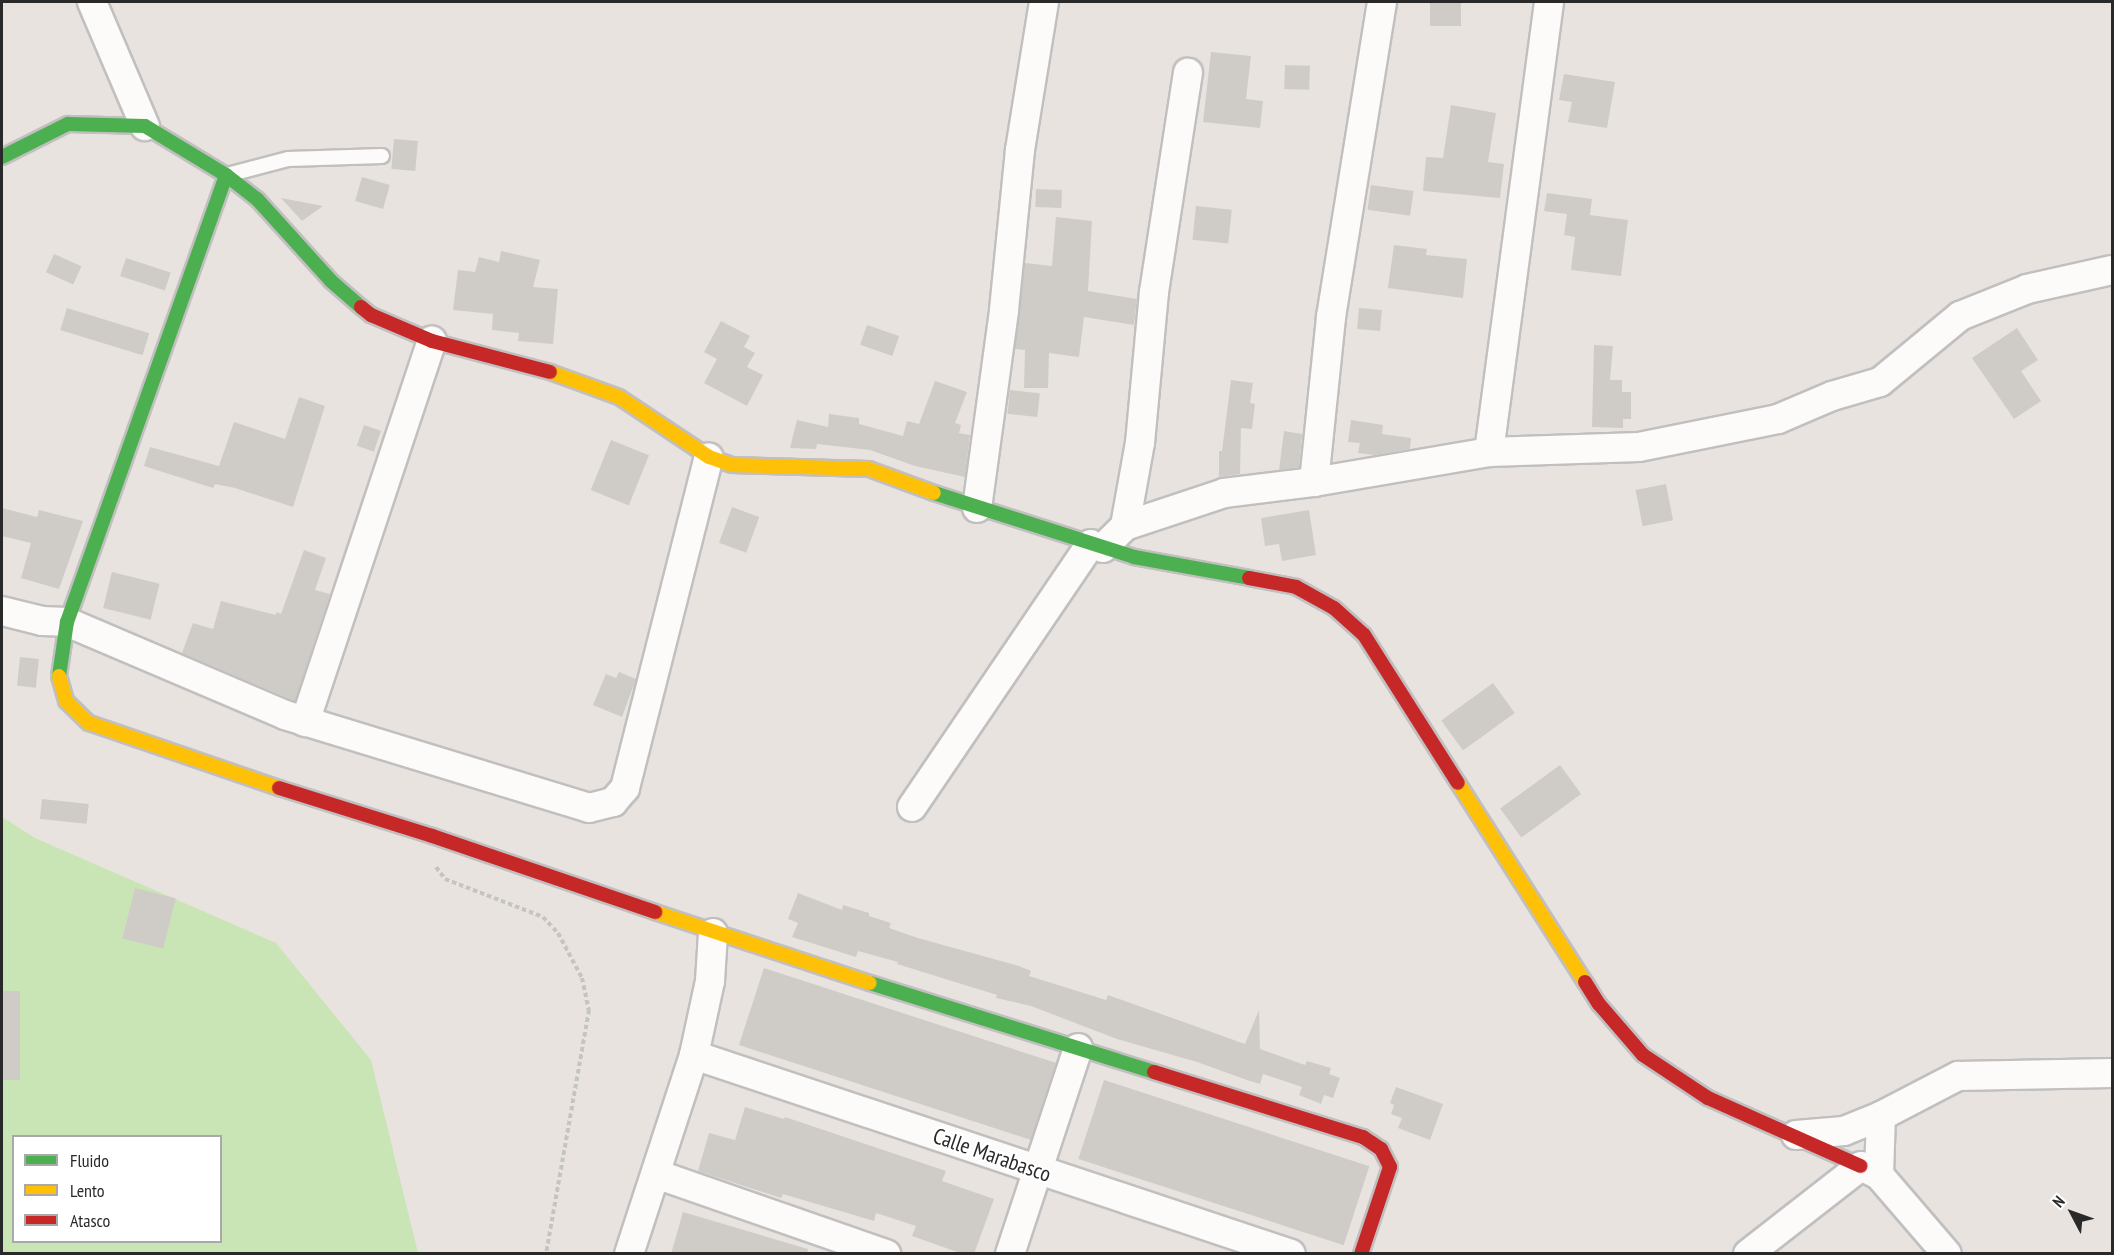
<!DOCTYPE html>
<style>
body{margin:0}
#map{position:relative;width:2114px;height:1255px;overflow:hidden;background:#e8e3de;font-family:"PT Sans Narrow",sans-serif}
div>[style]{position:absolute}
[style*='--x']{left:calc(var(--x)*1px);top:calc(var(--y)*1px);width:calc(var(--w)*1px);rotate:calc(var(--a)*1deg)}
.green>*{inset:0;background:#c9e5b5}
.building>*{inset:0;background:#cfccc8;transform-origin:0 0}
.path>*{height:4px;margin-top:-2px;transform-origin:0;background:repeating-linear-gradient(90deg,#c4c4c3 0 4.5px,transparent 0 7.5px)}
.roads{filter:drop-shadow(2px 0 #c1bfc0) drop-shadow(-2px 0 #c1bfc0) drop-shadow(0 2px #c1bfc0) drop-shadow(0 -2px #c1bfc0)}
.lane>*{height:14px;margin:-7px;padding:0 7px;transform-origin:7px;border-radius:7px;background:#fcfbfa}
.street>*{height:28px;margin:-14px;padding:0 14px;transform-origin:14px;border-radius:14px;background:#fcfbfa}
.fast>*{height:14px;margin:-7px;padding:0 7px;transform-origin:7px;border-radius:7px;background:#4caf50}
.slow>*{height:14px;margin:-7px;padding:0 7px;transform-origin:7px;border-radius:7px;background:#ffc107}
.jam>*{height:14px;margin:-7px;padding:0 7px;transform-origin:7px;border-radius:7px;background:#c62828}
span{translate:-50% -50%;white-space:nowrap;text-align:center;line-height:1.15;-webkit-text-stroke:5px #fff;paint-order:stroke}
.street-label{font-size:22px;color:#292929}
.frame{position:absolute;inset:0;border:3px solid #292929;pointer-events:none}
.legend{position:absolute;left:12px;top:1135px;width:210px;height:108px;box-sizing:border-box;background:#fff;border:2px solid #a9a9a9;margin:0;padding:8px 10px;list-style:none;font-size:18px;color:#292929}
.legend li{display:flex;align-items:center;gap:12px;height:30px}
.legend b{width:30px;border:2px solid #a9a9a9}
.north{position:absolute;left:2042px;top:1183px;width:60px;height:60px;-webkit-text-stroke:4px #fff;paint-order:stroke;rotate:311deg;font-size:16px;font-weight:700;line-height:24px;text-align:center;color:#292929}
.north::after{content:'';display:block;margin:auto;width:21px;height:27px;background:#292929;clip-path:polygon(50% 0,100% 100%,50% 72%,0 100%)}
</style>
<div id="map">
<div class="green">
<div style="clip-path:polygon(evenodd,2px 817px,35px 838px,276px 943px,371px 1060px,418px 1253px,2px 1253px,2px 817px,14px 1136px,220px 1136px,220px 1242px,14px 1242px,14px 1136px)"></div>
</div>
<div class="building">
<div style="left:1430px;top:2px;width:31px;height:24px"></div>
<div style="clip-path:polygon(1211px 52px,1251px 56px,1246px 99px,1263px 101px,1260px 128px,1203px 122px)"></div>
<div style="left:1285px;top:65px;width:25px;height:24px;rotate:2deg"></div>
<div style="clip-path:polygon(1564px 74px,1615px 82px,1607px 128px,1568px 122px,1572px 102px,1559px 100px)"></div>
<div style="clip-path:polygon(1451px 105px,1496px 113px,1488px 162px,1504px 164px,1500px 198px,1423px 191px,1426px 157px,1443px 158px)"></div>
<div style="left:394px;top:139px;width:24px;height:30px;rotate:5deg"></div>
<div style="left:362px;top:177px;width:29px;height:25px;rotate:16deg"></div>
<div style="left:1371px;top:185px;width:43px;height:25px;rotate:8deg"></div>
<div style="left:1036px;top:189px;width:26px;height:18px;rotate:2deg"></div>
<div style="clip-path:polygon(1547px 193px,1592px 199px,1590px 215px,1628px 220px,1621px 276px,1571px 270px,1575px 237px,1564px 235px,1567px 214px,1544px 211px)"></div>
<div style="clip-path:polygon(281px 198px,323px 206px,302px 221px)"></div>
<div style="left:1196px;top:206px;width:36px;height:34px;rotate:6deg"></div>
<div style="clip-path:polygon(1056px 217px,1092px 221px,1088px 291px,1137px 299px,1134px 325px,1084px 317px,1079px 357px,1049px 353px,1048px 388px,1024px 388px,1025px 350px,1015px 349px,1025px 263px,1052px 266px)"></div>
<div style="clip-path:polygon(1394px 245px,1427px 249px,1426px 255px,1467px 259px,1463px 298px,1388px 288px)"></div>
<div style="clip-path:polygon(501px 251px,540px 260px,533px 287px,558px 289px,553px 344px,518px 341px,519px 333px,492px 330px,493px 314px,453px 310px,458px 270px,475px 272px,479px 257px,499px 262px)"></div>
<div style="left:54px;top:254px;width:30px;height:20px;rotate:24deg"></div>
<div style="left:126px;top:258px;width:47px;height:19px;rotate:18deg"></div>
<div style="left:67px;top:308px;width:86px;height:23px;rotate:17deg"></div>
<div style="left:1359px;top:308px;width:23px;height:21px;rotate:5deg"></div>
<div style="clip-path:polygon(721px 321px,750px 336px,744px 347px,755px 353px,747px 367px,763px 375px,747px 406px,704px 383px,717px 359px,704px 352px)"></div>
<div style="left:867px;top:325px;width:34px;height:21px;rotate:19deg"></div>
<div style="clip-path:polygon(2017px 328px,2038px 360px,2021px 371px,2041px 401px,2014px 419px,1972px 358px)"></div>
<div style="clip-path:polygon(1594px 345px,1613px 346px,1610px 380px,1622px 380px,1622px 392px,1631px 392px,1631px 419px,1623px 419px,1623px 428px,1592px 427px)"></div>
<div style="clip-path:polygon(1231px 380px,1253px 383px,1250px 403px,1255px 404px,1252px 429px,1241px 428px,1240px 474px,1219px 477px,1219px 451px,1222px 451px)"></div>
<div style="clip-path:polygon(935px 381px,967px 392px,955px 423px,961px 425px,959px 433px,970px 435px,965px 477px,915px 466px,870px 450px,817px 444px,816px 449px,790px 448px,797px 420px,828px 427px,829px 414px,859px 418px,859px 424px,903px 436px,907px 421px,919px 424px)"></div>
<div style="left:1010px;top:390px;width:30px;height:24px;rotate:6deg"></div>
<div style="clip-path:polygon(299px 397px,325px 406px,293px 507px,235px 488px,215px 484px,213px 488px,144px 466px,150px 447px,219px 466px,234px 422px,285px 439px)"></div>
<div style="clip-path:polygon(1351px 420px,1383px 425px,1382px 434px,1411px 438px,1410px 449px,1375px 455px,1358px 453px,1360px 443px,1348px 442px)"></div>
<div style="left:364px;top:425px;width:18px;height:22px;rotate:19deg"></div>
<div style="clip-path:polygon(1284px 431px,1302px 434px,1299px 467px,1279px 470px)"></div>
<div style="left:611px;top:440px;width:41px;height:54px;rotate:22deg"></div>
<div style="left:1666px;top:484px;width:37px;height:31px;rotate:79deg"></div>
<div style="left:732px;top:507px;width:29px;height:38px;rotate:20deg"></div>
<div style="clip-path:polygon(2px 508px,37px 517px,39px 510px,83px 521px,59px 589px,21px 578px,31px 543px,2px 536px)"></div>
<div style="clip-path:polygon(1309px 510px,1316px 555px,1282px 561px,1279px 544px,1265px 546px,1261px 518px)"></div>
<div style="clip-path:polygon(304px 550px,326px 558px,315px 590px,330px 594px,295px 701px,182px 653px,193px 623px,213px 629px,221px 601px,276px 615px,276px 612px,281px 614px)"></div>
<div style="left:112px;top:572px;width:49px;height:37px;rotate:14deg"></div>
<div style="left:20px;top:657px;width:19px;height:29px;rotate:6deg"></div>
<div style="clip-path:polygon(619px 672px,636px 679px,622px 717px,593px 705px,606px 674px,616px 678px)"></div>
<div style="left:1493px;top:683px;width:37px;height:64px;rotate:54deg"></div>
<div style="left:1560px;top:765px;width:36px;height:74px;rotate:54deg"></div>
<div style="left:42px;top:799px;width:47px;height:20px;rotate:6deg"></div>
<div style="left:135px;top:888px;width:42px;height:52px;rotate:14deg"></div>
<div style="clip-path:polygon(798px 893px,842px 910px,843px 905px,869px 913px,869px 916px,891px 923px,889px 928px,918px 938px,1019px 966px,1031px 971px,1029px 976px,1106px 1000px,1108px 995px,1245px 1044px,1259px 1010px,1260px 1049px,1305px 1065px,1307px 1061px,1331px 1068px,1329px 1074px,1340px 1078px,1333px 1098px,1324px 1095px,1321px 1104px,1299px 1095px,1302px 1087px,1263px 1074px,1260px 1084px,1247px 1080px,1197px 1062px,1117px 1039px,1031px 1006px,996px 998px,997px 995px,897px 964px,898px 962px,858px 951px,856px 957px,792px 937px,798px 923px,788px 919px)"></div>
<div style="left:764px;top:968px;width:307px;height:81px;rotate:18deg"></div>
<div style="left:2px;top:991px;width:18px;height:89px"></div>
<div style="left:1104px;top:1080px;width:279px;height:83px;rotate:18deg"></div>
<div style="clip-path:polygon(1396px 1087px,1443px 1104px,1430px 1140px,1398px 1128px,1402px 1118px,1391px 1114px,1394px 1105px,1390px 1103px)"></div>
<div style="clip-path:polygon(745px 1107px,784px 1119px,785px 1117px,946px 1171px,942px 1181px,994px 1199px,974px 1254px,963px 1254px,912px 1236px,916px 1226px,876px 1213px,874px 1221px,783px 1194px,781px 1198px,698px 1171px,709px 1133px,735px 1140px)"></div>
<div style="clip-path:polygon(683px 1212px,808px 1249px,807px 1254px,671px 1254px)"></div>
</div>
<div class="path">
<div style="--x:436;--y:867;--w:15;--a:53"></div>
<div style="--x:445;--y:879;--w:105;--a:21.2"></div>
<div style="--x:543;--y:917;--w:22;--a:47"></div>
<div style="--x:558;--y:933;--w:51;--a:61.9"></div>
<div style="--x:582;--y:978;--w:33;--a:78"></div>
<div style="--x:589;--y:1010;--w:248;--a:100"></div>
</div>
<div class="roads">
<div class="lane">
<div style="--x:231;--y:174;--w:59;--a:-14.7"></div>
<div style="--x:288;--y:159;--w:94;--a:-1.8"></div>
</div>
<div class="street">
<div style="--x:92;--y:2;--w:135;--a:66.9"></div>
<div style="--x:1489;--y:452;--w:454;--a:-82.4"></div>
<div style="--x:1314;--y:482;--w:166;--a:-84.1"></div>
<div style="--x:1331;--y:317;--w:319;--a:-80.8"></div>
<div style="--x:977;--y:508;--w:200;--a:-82.2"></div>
<div style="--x:1004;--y:310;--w:161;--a:-84.3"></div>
<div style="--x:1020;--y:150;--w:150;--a:-80.8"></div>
<div style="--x:1125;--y:526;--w:84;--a:-79.8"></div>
<div style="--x:1140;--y:443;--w:152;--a:-84.7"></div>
<div style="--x:1154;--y:292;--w:222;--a:-81.2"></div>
<div style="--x:1103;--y:548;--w:31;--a:-45"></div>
<div style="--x:1125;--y:526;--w:104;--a:-18.4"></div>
<div style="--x:1224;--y:493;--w:91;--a:-7"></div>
<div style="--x:1314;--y:482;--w:178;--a:-9.7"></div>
<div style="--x:1489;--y:452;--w:150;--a:-1.9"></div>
<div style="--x:1639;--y:447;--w:142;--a:-11.4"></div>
<div style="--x:1778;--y:419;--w:59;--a:-23.1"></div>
<div style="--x:1832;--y:396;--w:50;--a:-16.3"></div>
<div style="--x:1880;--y:382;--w:104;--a:-39.5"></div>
<div style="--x:1960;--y:316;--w:72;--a:-21.9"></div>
<div style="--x:2027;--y:289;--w:87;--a:-12.6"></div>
<div style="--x:2;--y:611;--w:41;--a:14"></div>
<div style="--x:42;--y:621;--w:25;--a:2"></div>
<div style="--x:67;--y:622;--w:237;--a:23.1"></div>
<div style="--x:285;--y:715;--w:318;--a:17"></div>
<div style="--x:589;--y:808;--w:25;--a:-14"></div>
<div style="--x:613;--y:802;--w:18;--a:-49"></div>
<div style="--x:625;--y:788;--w:341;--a:-75.8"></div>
<div style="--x:305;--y:722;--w:402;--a:-71.6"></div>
<div style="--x:912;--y:807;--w:318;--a:-55.8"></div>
<div style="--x:694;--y:1055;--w:629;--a:18.43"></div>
<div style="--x:1796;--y:1135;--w:48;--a:-4.8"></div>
<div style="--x:1844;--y:1131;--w:40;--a:-22"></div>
<div style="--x:1881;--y:1116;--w:87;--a:-27.5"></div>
<div style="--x:1958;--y:1076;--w:154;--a:-1.1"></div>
<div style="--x:656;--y:1174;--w:244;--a:19.2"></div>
<div style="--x:1879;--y:1175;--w:104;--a:49.3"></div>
<div style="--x:629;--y:1254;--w:209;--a:-71.9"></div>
<div style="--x:694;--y:1055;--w:76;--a:-77.8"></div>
<div style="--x:710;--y:981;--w:48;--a:-86.4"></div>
<div style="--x:1010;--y:1254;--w:217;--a:-71.7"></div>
<div style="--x:1748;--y:1254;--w:143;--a:-37.9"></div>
<div style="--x:1861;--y:1166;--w:20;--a:27"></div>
<div style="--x:1879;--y:1175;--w:59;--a:-88.1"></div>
</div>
<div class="fast">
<div style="--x:2;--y:157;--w:74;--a:-26.6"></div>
<div style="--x:68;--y:124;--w:77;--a:1.5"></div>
<div style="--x:145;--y:126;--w:95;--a:31.2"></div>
<div style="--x:226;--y:175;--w:39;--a:38"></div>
<div style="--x:257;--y:199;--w:110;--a:47.9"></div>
<div style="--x:331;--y:281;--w:40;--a:41"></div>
<div style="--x:934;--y:493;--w:210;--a:17.7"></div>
<div style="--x:1134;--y:557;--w:117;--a:10.3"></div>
<div style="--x:59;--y:676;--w:55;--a:-81.6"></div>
<div style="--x:67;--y:622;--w:474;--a:-70.4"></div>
<div style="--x:870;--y:983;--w:298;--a:17.4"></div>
</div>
<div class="slow">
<div style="--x:550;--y:372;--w:73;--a:19.9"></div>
<div style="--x:619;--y:397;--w:108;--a:33.7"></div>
<div style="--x:709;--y:457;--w:24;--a:19"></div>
<div style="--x:732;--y:465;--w:137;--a:1.7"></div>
<div style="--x:869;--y:469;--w:69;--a:20.3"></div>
<div style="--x:59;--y:676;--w:26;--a:74"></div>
<div style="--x:66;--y:701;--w:32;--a:44"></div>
<div style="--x:89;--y:723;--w:201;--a:18.9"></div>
<div style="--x:1458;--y:783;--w:236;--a:57.5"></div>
<div style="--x:655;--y:912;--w:226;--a:18.3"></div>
</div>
<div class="jam">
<div style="--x:361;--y:307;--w:13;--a:39"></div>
<div style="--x:371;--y:315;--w:66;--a:23.1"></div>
<div style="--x:432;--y:341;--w:122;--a:14.7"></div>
<div style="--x:1249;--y:578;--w:48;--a:10.8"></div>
<div style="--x:1296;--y:587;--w:43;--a:28.9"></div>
<div style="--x:1334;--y:608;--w:40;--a:42"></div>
<div style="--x:1364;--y:635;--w:175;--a:57.6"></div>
<div style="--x:279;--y:788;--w:160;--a:17.4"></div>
<div style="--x:432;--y:836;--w:236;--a:18.8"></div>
<div style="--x:1585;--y:982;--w:26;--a:58"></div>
<div style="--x:1599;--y:1004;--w:67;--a:49.2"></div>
<div style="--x:1643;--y:1055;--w:78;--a:33.5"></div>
<div style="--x:1708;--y:1098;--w:167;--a:24"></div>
<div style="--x:1154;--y:1072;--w:219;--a:17.3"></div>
<div style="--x:1363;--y:1137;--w:22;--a:34"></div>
<div style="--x:1381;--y:1149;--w:20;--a:63"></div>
<div style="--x:1390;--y:1167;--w:92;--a:108.4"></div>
</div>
</div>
<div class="street-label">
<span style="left:992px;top:1155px;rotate:19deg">Calle Marabasco</span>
</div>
<div class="frame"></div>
<ul class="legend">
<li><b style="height:8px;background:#4caf50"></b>Fluido</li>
<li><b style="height:8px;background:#ffc107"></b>Lento</li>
<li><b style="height:8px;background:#c62828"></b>Atasco</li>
</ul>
<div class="north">N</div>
</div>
